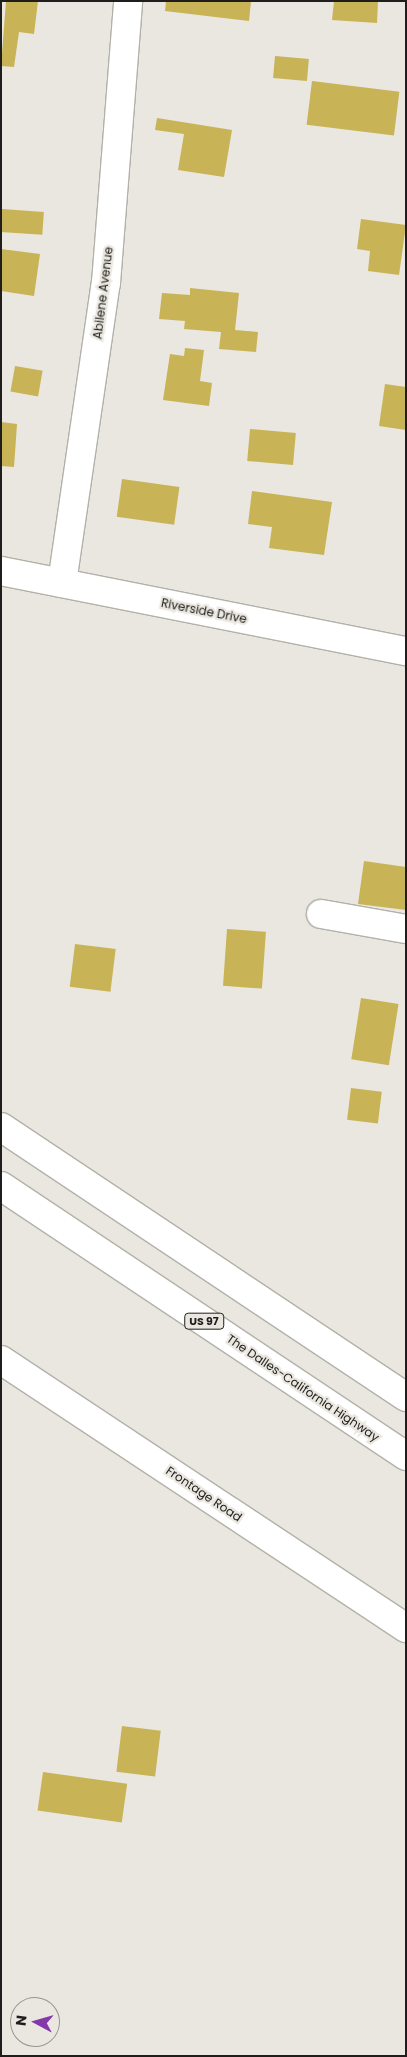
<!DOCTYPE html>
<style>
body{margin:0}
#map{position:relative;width:407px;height:2057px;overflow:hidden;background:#e9e7df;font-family:Poppins,sans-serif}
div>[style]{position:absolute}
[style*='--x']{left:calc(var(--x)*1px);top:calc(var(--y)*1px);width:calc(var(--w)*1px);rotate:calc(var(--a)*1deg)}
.building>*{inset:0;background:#c8b356;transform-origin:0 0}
.roads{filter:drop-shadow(1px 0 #b2b1a9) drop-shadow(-1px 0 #b2b1a9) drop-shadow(0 1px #b2b1a9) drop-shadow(0 -1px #b2b1a9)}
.minor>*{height:28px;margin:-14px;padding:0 14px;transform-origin:14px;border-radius:14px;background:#fff}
.highway>*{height:28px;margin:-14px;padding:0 14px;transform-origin:14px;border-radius:14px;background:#fff}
span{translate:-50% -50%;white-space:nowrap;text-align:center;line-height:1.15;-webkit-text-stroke:4.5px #e9e7df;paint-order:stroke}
.shield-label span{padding:1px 4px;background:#e9e7df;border:1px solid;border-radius:4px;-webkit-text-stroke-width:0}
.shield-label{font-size:11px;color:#1f1e1c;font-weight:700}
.street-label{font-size:12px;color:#1f1e1c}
.frame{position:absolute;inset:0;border:2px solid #1f1e1c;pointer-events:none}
.north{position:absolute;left:10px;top:1997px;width:50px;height:50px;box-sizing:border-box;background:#e9e7df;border:1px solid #989791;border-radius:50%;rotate:276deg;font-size:14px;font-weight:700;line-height:20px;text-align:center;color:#1f1e1c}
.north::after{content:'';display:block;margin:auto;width:18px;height:22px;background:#8439ab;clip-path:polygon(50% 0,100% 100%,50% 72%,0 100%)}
</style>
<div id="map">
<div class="building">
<div style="clip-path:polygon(6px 1px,38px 1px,34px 34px,19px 32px,14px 67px,1px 66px)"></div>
<div style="clip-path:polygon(166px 1px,251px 1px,249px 21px,165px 11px)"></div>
<div style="clip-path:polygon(334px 1px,378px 1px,377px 23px,332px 20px)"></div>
<div style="left:275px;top:56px;width:34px;height:22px;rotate:5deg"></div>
<div style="left:312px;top:81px;width:88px;height:44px;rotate:7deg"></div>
<div style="clip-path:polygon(157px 118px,232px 130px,224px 177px,178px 170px,184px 134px,155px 130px)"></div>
<div style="left:2px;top:209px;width:42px;height:23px;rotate:4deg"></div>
<div style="clip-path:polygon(361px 219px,406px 225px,399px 275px,368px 271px,370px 251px,357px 249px)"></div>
<div style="clip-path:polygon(1px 249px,40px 254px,34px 296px,1px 291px)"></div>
<div style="clip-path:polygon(190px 288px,239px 293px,235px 330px,258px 332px,256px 352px,219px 349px,221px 332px,184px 329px,185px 321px,159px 319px,162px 293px,190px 295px)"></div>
<div style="clip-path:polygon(185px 348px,204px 350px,200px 381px,212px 383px,209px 406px,163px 400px,170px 354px,184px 356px)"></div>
<div style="left:15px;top:366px;width:28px;height:26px;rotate:10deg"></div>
<div style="clip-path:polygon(385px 384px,406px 387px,406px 430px,379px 426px)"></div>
<div style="clip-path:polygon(1px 422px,17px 424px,14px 467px,1px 466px)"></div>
<div style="left:250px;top:429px;width:46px;height:32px;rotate:5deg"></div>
<div style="left:122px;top:479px;width:58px;height:38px;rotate:8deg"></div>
<div style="clip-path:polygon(252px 491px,332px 502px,324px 555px,269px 548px,272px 527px,248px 524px)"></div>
<div style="clip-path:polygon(364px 861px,406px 867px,406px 910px,358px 904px)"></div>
<div style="left:227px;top:929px;width:39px;height:57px;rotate:4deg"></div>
<div style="left:75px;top:944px;width:41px;height:43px;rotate:7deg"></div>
<div style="left:361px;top:998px;width:38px;height:62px;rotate:9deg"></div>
<div style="left:351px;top:1088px;width:31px;height:32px;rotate:7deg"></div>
<div style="left:122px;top:1726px;width:39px;height:46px;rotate:7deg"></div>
<div style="left:43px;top:1772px;width:85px;height:39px;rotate:8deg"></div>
</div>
<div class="roads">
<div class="minor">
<div style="--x:1;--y:571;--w:413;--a:11.2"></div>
<div style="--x:62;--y:583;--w:303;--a:-81.7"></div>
<div style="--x:106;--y:283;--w:283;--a:-85.5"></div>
<div style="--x:321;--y:914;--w:86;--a:10"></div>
<div style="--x:1;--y:1360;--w:486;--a:33.5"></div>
</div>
<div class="highway">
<div style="--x:1;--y:1127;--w:487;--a:33.7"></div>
<div style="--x:1;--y:1186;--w:487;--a:33.7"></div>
</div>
</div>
<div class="shield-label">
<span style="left:204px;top:1321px">US 97</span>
</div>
<div class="street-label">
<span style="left:103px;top:293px;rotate:-83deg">Abilene Avenue</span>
<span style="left:204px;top:611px;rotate:11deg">Riverside Drive</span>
<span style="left:303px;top:1388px;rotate:34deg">The Dalles-California Highway</span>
<span style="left:204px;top:1494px;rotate:34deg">Frontage Road</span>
</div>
<div class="frame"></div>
<div class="north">N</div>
</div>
